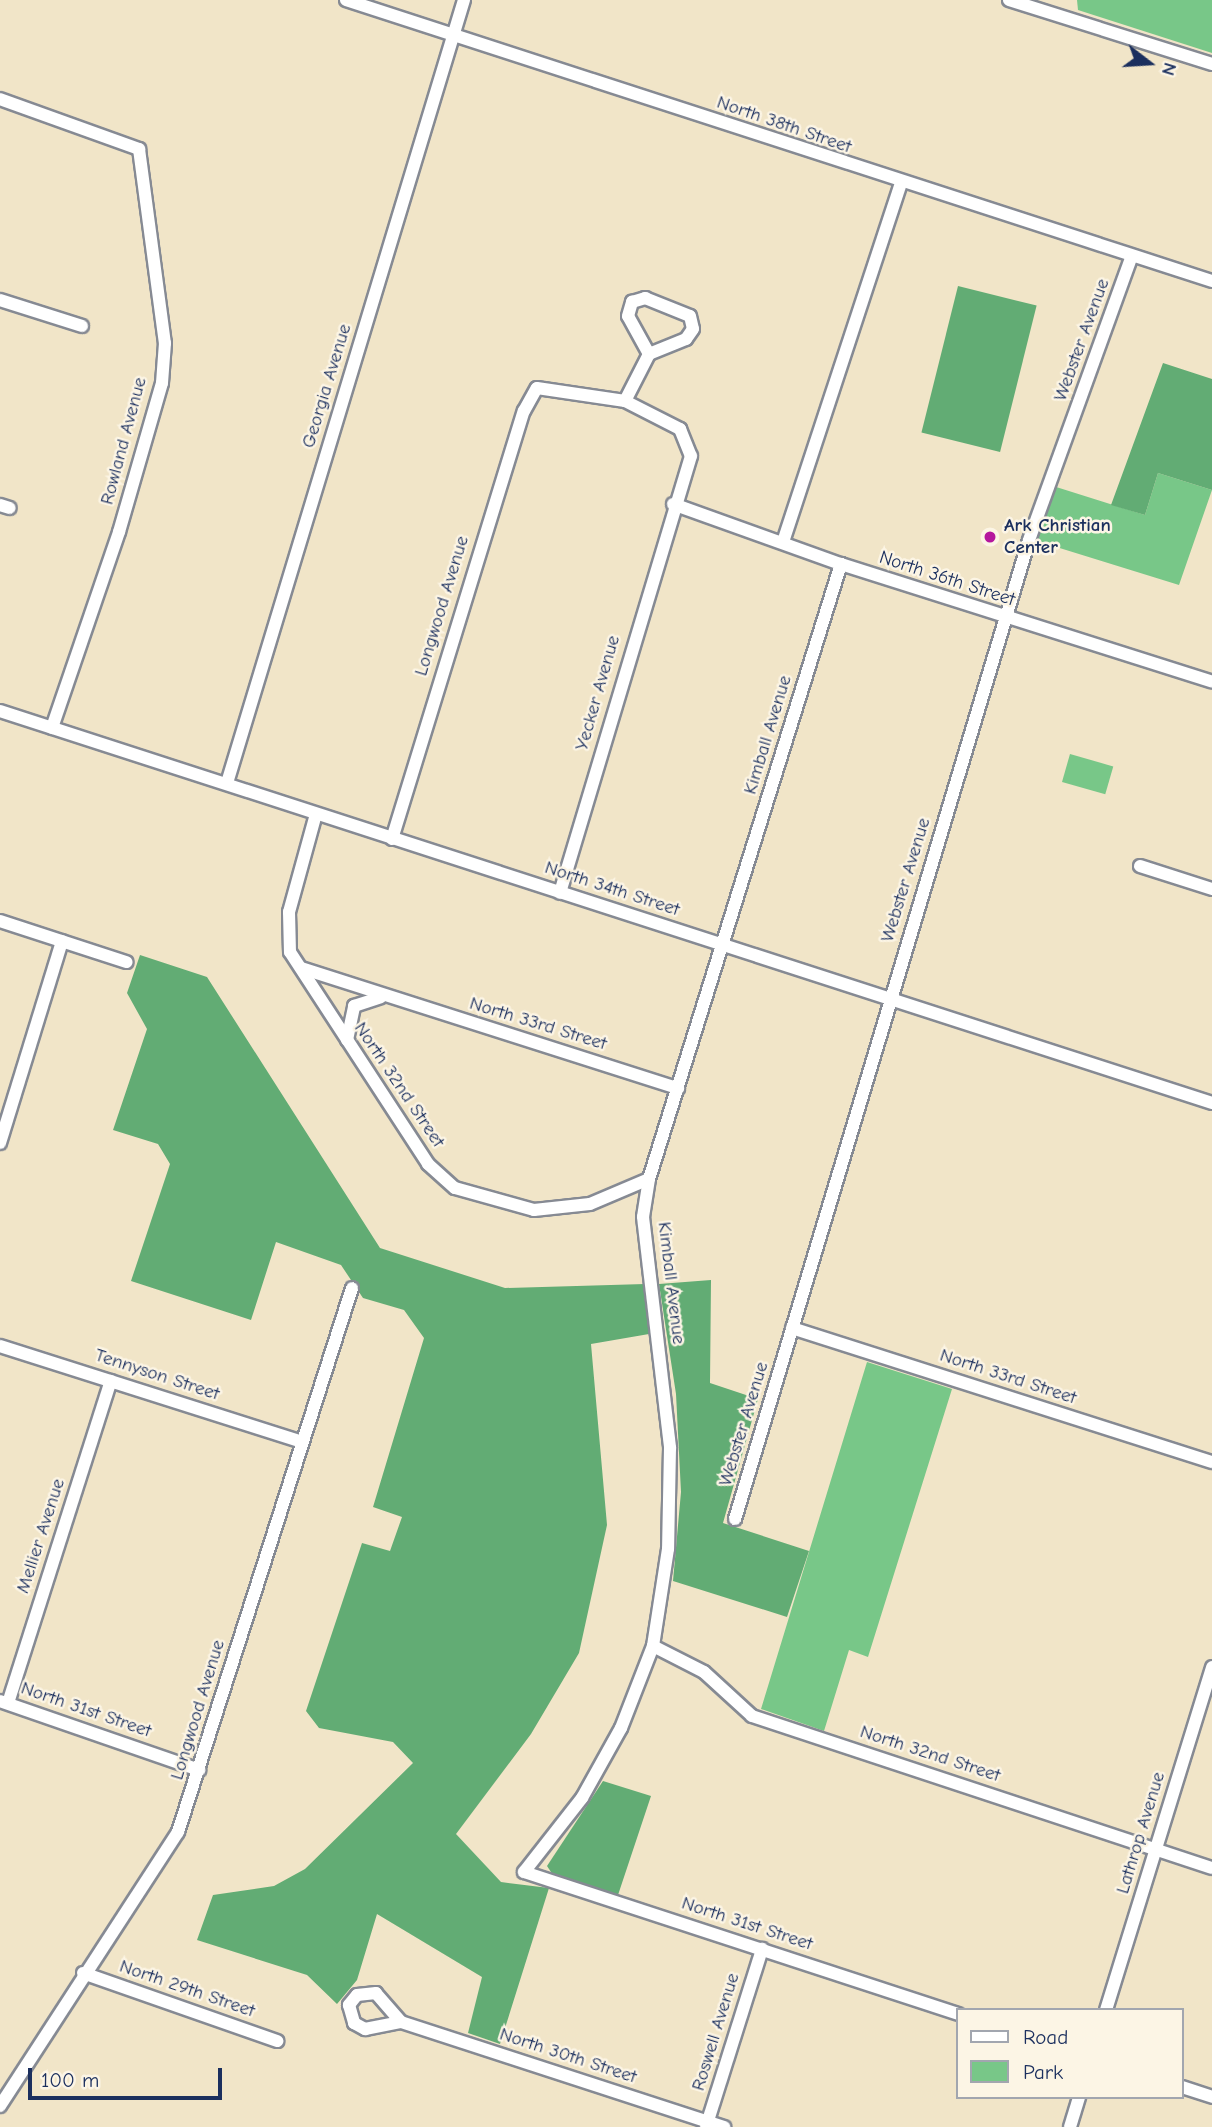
<!DOCTYPE html>
<style>
body{margin:0}
#map{position:relative;width:1212px;height:2127px;overflow:hidden;background:#f1e5c8;font-family:"Comic Neue",sans-serif}
div>[style]{position:absolute}
[style*='--x']{left:calc(var(--x)*1px);top:calc(var(--y)*1px);width:calc(var(--w)*1px);rotate:calc(var(--a)*1deg)}
.green>*{inset:0;background:#78c788;transform-origin:0 0}
.forest>*{inset:0;background:#62ac74;transform-origin:0 0}
.roads{filter:drop-shadow(2px 0 #868a93) drop-shadow(-2px 0 #868a93) drop-shadow(0 2px #868a93) drop-shadow(0 -2px #868a93)}
.minor>*{height:12px;margin:-6px;padding:0 6px;transform-origin:6px;border-radius:6px;background:#fff}
.dots>*{width:19px;height:19px;translate:-50% -50%;box-sizing:border-box;border:4px solid #fcf5e5;border-radius:50%}
span{translate:-50% -50%;white-space:nowrap;text-align:center;line-height:1.15;-webkit-text-stroke:5px #fcf5e5;paint-order:stroke}
.street-label{font-size:19px;color:#1b2f5e}
.poi-label{font-size:19px;color:#1b2f5e;font-weight:700}
.left{translate:0 -50%;text-align:left}
.legend{position:absolute;left:956px;top:2008px;width:228px;height:91px;box-sizing:border-box;background:#fcf5e5;border:2px solid #a2a6af;margin:0;padding:9px 12px;list-style:none;font-size:21px;color:#1b2f5e}
.legend li{display:flex;align-items:center;gap:14px;height:35px}
.legend b{width:35px;border:2px solid #a2a6af}
.north{position:absolute;left:1114px;top:28px;width:70px;height:70px;-webkit-text-stroke:5px #fcf5e5;paint-order:stroke;rotate:107deg;font-size:19px;font-weight:700;line-height:28px;text-align:center;color:#1b2f5e}
.north::after{content:'';display:block;margin:auto;width:24px;height:32px;background:#1b2f5e;clip-path:polygon(50% 0,100% 100%,50% 72%,0 100%)}
.scale{position:absolute;left:28px;top:2068px;width:194px;height:32px;box-sizing:border-box;border:4px solid #1b2f5e;border-top:0;padding-left:9px;font-size:21px;line-height:24px;white-space:nowrap;color:#1b2f5e;-webkit-text-stroke:5px #fcf5e5;paint-order:stroke}
</style>
<div id="map">
<div class="green">
<div style="clip-path:polygon(1077px 0,1212px 0,1212px 53px,1078px 10px)"></div>
<div style="clip-path:polygon(1158px 473px,1212px 490px,1179px 585px,1037px 541px,1053px 486px,1145px 515px)"></div>
<div style="left:1070px;top:754px;width:45px;height:29px;rotate:16deg"></div>
<div style="clip-path:polygon(867px 1362px,952px 1389px,868px 1657px,849px 1650px,824px 1731px,761px 1709px)"></div>
</div>
<div class="forest">
<div style="left:958px;top:286px;width:81px;height:151px;rotate:14deg"></div>
<div style="clip-path:polygon(1163px 363px,1212px 379px,1212px 490px,1158px 473px,1145px 515px,1111px 505px)"></div>
<div style="clip-path:polygon(140px 955px,207px 977px,380px 1248px,505px 1288px,645px 1284px,649px 1334px,591px 1344px,607px 1525px,579px 1653px,531px 1734px,456px 1834px,501px 1882px,549px 1888px,500px 2044px,468px 2033px,482px 1977px,377px 1914px,357px 1980px,337px 2004px,307px 1975px,197px 1940px,213px 1895px,274px 1886px,305px 1869px,413px 1763px,393px 1742px,319px 1728px,306px 1711px,362px 1543px,390px 1551px,402px 1517px,373px 1507px,424px 1338px,404px 1310px,363px 1298px,341px 1265px,276px 1242px,251px 1320px,131px 1281px,170px 1164px,158px 1144px,113px 1130px,147px 1029px,127px 993px)"></div>
<div style="clip-path:polygon(711px 1280px,710px 1383px,758px 1399px,723px 1523px,809px 1551px,787px 1617px,673px 1581px,681px 1492px,676px 1394px,659px 1284px)"></div>
<div style="clip-path:polygon(603px 1781px,651px 1796px,618px 1895px,553px 1875px,547px 1866px)"></div>
</div>
<div class="roads">
<div class="minor">
<div style="--x:346;--y:0;--w:910;--a:17.98"></div>
<div style="--x:1009;--y:0;--w:213;--a:17.5"></div>
<div style="--x:0;--y:99;--w:148;--a:19.8"></div>
<div style="--x:139;--y:149;--w:196;--a:82.4"></div>
<div style="--x:165;--y:343;--w:40;--a:94.3"></div>
<div style="--x:162;--y:383;--w:155;--a:106.1"></div>
<div style="--x:119;--y:532;--w:207;--a:108.9"></div>
<div style="--x:645;--y:298;--w:48;--a:21.8"></div>
<div style="--x:690;--y:316;--w:13;--a:77"></div>
<div style="--x:693;--y:329;--w:12;--a:125"></div>
<div style="--x:686;--y:339;--w:40;--a:158"></div>
<div style="--x:649;--y:354;--w:43;--a:-118.9"></div>
<div style="--x:628;--y:316;--w:15;--a:-74"></div>
<div style="--x:632;--y:302;--w:14;--a:-17"></div>
<div style="--x:0;--y:300;--w:86;--a:17.6"></div>
<div style="--x:625;--y:401;--w:53;--a:-62.9"></div>
<div style="--x:673;--y:504;--w:178;--a:19.7"></div>
<div style="--x:841;--y:564;--w:389;--a:17.6"></div>
<div style="--x:0;--y:505;--w:10;--a:17"></div>
<div style="--x:783;--y:542;--w:377;--a:-71.8"></div>
<div style="--x:841;--y:564;--w:644;--a:107.34"></div>
<div style="--x:649;--y:1179;--w:38;--a:99"></div>
<div style="--x:643;--y:1217;--w:233;--a:83.3"></div>
<div style="--x:670;--y:1448;--w:101;--a:91.1"></div>
<div style="--x:668;--y:1549;--w:98;--a:98.8"></div>
<div style="--x:653;--y:1646;--w:88;--a:111.3"></div>
<div style="--x:621;--y:1728;--w:80;--a:119.1"></div>
<div style="--x:582;--y:1798;--w:94;--a:128.1"></div>
<div style="--x:524;--y:1872;--w:457;--a:18.1"></div>
<div style="--x:0;--y:711;--w:1274;--a:17.92"></div>
<div style="--x:227;--y:783;--w:818;--a:-73.16"></div>
<div style="--x:316;--y:814;--w:102;--a:105.4"></div>
<div style="--x:289;--y:912;--w:40;--a:88.6"></div>
<div style="--x:290;--y:952;--w:253;--a:56.9"></div>
<div style="--x:428;--y:1164;--w:36;--a:42"></div>
<div style="--x:455;--y:1188;--w:82;--a:15.6"></div>
<div style="--x:534;--y:1210;--w:56;--a:-6.1"></div>
<div style="--x:590;--y:1204;--w:64;--a:-23"></div>
<div style="--x:392;--y:839;--w:448;--a:-72.9"></div>
<div style="--x:524;--y:411;--w:26;--a:-61"></div>
<div style="--x:537;--y:388;--w:89;--a:8.4"></div>
<div style="--x:625;--y:401;--w:62;--a:27"></div>
<div style="--x:680;--y:429;--w:29;--a:68"></div>
<div style="--x:691;--y:456;--w:456;--a:106.7"></div>
<div style="--x:1140;--y:866;--w:76;--a:17.7"></div>
<div style="--x:0;--y:921;--w:133;--a:18"></div>
<div style="--x:301;--y:968;--w:396;--a:17.7"></div>
<div style="--x:347;--y:1040;--w:35;--a:-78"></div>
<div style="--x:354;--y:1006;--w:28;--a:-18"></div>
<div style="--x:0;--y:1143;--w:211;--a:-72.9"></div>
<div style="--x:792;--y:1328;--w:441;--a:17.7"></div>
<div style="--x:0;--y:1346;--w:317;--a:17.6"></div>
<div style="--x:735;--y:1519;--w:1022;--a:-73.28"></div>
<div style="--x:1029;--y:540;--w:300;--a:-70.1"></div>
<div style="--x:653;--y:1646;--w:57;--a:27"></div>
<div style="--x:704;--y:1672;--w:65;--a:42.5"></div>
<div style="--x:752;--y:1716;--w:484;--a:18.3"></div>
<div style="--x:0;--y:1701;--w:211;--a:19.1"></div>
<div style="--x:8;--y:1703;--w:338;--a:-72.3"></div>
<div style="--x:83;--y:1973;--w:206;--a:19.3"></div>
<div style="--x:1106;--y:2010;--w:359;--a:-72.8"></div>
<div style="--x:401;--y:2022;--w:38;--a:-131"></div>
<div style="--x:376;--y:1993;--w:19;--a:174"></div>
<div style="--x:357;--y:1995;--w:13;--a:129"></div>
<div style="--x:349;--y:2005;--w:19;--a:74"></div>
<div style="--x:354;--y:2023;--w:13;--a:29"></div>
<div style="--x:365;--y:2029;--w:37;--a:-11"></div>
<div style="--x:401;--y:2022;--w:340;--a:18"></div>
<div style="--x:1182;--y:2087;--w:32;--a:18"></div>
<div style="--x:0;--y:2106;--w:327;--a:-57"></div>
<div style="--x:178;--y:1832;--w:571;--a:-72.26"></div>
<div style="--x:706;--y:2127;--w:187;--a:-72.5"></div>
<div style="--x:1070;--y:2127;--w:31;--a:-73"></div>
</div>
</div>
<div class="dots">
<div style="left:990px;top:537px;background:#b5179e"></div>
</div>
<div class="street-label">
<span style="left:784px;top:125px;rotate:19deg">North 38th Street</span>
<span style="left:1082px;top:340px;rotate:-70deg">Webster Avenue</span>
<span style="left:327px;top:386px;rotate:-73deg">Georgia Avenue</span>
<span style="left:124px;top:441px;rotate:-75deg">Rowland Avenue</span>
<span style="left:947px;top:579px;rotate:18deg">North 36th Street</span>
<span style="left:442px;top:606px;rotate:-73deg">Longwood Avenue</span>
<span style="left:598px;top:693px;rotate:-74deg">Yecker Avenue</span>
<span style="left:768px;top:735px;rotate:-73deg">Kimball Avenue</span>
<span style="left:906px;top:880px;rotate:-73deg">Webster Avenue</span>
<span style="left:612px;top:889px;rotate:18deg">North 34th Street</span>
<span style="left:538px;top:1024px;rotate:17deg">North 33rd Street</span>
<span style="left:399px;top:1085px;rotate:56deg">North 32nd Street</span>
<span style="left:671px;top:1283px;rotate:83deg">Kimball Avenue</span>
<span style="left:157px;top:1375px;rotate:18deg">Tennyson Street</span>
<span style="left:1008px;top:1377px;rotate:18deg">North 33rd Street</span>
<span style="left:744px;top:1424px;rotate:-73deg">Webster Avenue</span>
<span style="left:41px;top:1536px;rotate:-72deg">Mellier Avenue</span>
<span style="left:86px;top:1710px;rotate:19deg">North 31st Street</span>
<span style="left:198px;top:1710px;rotate:-73deg">Longwood Avenue</span>
<span style="left:930px;top:1754px;rotate:18deg">North 32nd Street</span>
<span style="left:1141px;top:1833px;rotate:-73deg">Lathrop Avenue</span>
<span style="left:747px;top:1924px;rotate:18deg">North 31st Street</span>
<span style="left:187px;top:1989px;rotate:19deg">North 29th Street</span>
<span style="left:716px;top:2032px;rotate:-73deg">Roswell Avenue</span>
<span style="left:568px;top:2056px;rotate:18deg">North 30th Street</span>
</div>
<div class="poi-label">
<span class="left" style="left:1004px;top:537px">Ark Christian<br>Center</span>
</div>
<ul class="legend">
<li><b style="height:9px;background:#fff"></b>Road</li>
<li><b style="height:19px;background:#78c788"></b>Park</li>
</ul>
<div class="north">N</div>
<div class="scale">100 m</div>
</div>
